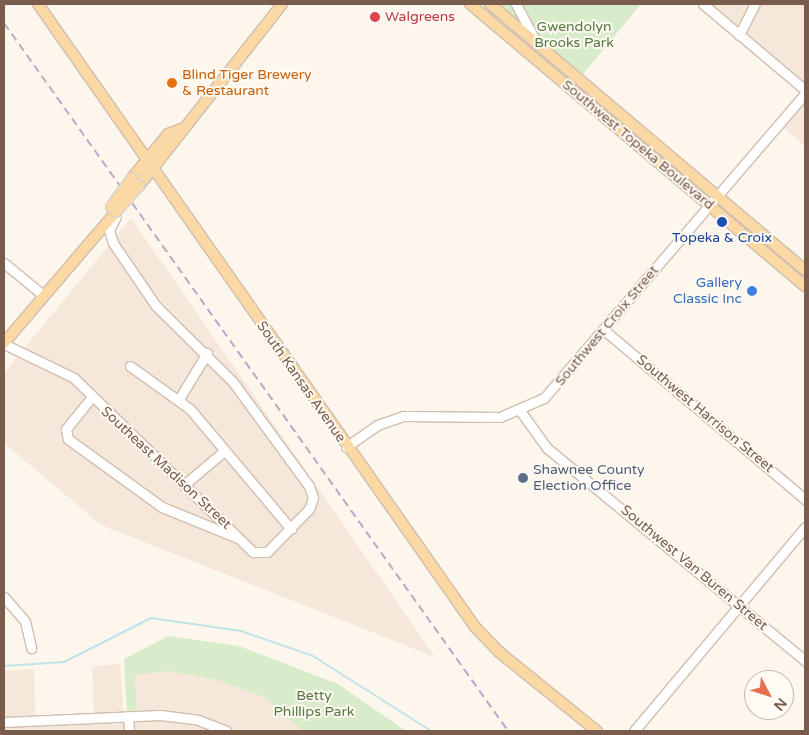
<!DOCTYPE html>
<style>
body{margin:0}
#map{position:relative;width:809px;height:735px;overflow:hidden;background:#fdf6ec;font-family:"Varela Round",sans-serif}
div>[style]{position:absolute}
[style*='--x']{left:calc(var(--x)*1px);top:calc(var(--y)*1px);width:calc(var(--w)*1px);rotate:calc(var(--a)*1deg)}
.residential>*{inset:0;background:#f5e8da}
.green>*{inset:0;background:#d8ecc9}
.stream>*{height:2px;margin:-1px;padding:0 1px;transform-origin:1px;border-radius:1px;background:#bfe3e8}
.roads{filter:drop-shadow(1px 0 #d1beb0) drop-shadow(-1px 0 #d1beb0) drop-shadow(0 1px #d1beb0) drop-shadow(0 -1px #d1beb0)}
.minor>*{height:9px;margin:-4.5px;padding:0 4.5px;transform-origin:4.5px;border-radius:4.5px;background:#fff}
.major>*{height:10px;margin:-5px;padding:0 5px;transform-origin:5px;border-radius:5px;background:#fbd9a5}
.rail>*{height:2px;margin-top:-1px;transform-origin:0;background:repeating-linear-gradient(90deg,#b9a8c9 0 8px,transparent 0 13px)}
.bridges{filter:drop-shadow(1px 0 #dad1cd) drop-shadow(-1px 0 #dad1cd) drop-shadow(0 1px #dad1cd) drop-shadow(0 -1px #dad1cd)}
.major-bridge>*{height:10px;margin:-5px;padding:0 5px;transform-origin:5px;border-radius:5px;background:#fbd9a5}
.dots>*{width:14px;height:14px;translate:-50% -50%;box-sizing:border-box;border:2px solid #fffaf3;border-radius:50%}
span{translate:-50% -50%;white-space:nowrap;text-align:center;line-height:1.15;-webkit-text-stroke:4px #fffaf3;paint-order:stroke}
.health-label{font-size:14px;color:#be3a42}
.left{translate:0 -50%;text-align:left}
.park-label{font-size:14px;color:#537a41}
.food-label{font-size:14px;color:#c56008}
.street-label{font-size:14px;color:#7a5c4d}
.transit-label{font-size:14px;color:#164399}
.shop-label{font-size:14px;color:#366cbe}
.right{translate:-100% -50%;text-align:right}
.service-label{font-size:14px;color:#4e5e75}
.frame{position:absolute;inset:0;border:5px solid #7a5c4d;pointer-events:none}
.north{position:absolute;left:744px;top:670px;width:50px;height:50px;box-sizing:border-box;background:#fffaf3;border:1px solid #cabbb1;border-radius:50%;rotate:130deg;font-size:14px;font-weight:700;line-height:20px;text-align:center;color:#7a5c4d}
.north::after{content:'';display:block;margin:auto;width:18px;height:22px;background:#e76f51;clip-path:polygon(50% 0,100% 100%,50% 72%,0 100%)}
</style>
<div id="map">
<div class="residential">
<div style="clip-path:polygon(710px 4px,805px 4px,805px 83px)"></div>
<div style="clip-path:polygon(805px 101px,805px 146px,783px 127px)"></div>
<div style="clip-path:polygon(131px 218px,435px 657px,101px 525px,4px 443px,4px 373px)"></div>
<div style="clip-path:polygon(120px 663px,124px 719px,137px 718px,135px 675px,168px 671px,217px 680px,264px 697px,303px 731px,4px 731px,4px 671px,34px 669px,36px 723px,94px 720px,92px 667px)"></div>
</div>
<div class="green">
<div style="clip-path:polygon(490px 4px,641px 4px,579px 79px)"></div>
<div style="clip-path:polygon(168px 636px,239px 646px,338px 684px,406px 731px,303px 731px,264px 697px,217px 680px,168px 671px,135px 675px,137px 713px,127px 713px,124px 659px)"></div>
</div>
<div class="stream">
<div style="--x:4;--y:666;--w:60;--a:-3.8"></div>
<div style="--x:64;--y:662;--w:97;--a:-26.8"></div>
<div style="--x:151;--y:618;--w:91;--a:8.2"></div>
<div style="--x:241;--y:631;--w:76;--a:19.1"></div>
<div style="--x:313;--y:656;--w:140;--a:32.4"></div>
</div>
<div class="roads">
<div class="minor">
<div style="--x:516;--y:4;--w:38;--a:62"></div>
<div style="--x:703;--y:4;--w:133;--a:40.1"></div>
<div style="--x:739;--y:35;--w:35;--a:-63"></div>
<div style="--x:4;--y:263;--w:50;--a:39.4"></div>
<div style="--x:604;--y:330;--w:263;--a:40.1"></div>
<div style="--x:4;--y:344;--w:78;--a:25.9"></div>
<div style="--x:74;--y:378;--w:250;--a:44.2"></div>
<div style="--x:253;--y:552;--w:14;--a:0"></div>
<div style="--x:267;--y:552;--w:60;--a:-45.7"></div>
<div style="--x:309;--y:509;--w:12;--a:-70"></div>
<div style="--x:313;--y:498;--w:13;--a:-108"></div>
<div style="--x:309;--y:486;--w:129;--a:-126.2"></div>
<div style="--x:233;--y:382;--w:108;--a:-135.4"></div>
<div style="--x:156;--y:306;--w:76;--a:-124.3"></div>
<div style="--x:113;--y:243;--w:14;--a:-107"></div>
<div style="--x:109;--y:230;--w:15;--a:-62"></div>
<div style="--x:130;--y:366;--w:74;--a:35.6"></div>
<div style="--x:190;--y:409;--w:157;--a:49.9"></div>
<div style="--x:91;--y:398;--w:40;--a:129"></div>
<div style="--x:66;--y:429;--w:10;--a:79"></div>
<div style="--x:68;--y:439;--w:116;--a:35.9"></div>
<div style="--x:162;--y:507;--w:82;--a:22.2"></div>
<div style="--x:179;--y:399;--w:54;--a:-58.7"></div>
<div style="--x:521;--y:412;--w:44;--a:54.2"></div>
<div style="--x:547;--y:448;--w:335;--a:39.5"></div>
<div style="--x:346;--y:447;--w:38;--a:-35"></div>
<div style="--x:377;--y:425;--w:28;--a:-19"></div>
<div style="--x:403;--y:416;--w:97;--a:0.6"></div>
<div style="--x:500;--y:417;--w:48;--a:-23.4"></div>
<div style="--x:544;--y:398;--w:401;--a:-49.4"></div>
<div style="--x:185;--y:484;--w:51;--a:-40.2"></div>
<div style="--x:4;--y:597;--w:32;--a:49"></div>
<div style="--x:25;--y:621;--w:28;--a:77"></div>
<div style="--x:128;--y:716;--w:15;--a:86"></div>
<div style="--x:4;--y:722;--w:156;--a:-2.6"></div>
<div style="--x:160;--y:715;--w:38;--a:7"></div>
<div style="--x:198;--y:720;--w:30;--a:21"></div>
<div style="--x:634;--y:731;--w:266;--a:-50"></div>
</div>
<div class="major">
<div style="--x:38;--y:4;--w:761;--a:54.95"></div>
<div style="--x:475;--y:627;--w:35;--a:46"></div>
<div style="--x:499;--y:652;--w:126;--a:38.9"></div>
<div style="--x:470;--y:4;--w:438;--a:40.1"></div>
<div style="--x:490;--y:4;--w:412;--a:40.2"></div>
<div style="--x:132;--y:178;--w:57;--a:-50.7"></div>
<div style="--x:168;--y:134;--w:14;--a:-21"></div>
<div style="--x:139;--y:186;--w:231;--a:-51.8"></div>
<div style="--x:4;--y:343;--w:172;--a:-49.5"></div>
</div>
</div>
<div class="rail">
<div style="--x:4;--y:23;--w:869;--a:54.55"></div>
</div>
<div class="bridges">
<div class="major-bridge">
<div style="--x:111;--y:207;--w:36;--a:-54"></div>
<div style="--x:116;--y:212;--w:35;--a:-49"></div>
</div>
</div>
<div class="dots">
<div style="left:375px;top:17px;background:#e0444e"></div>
<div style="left:172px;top:83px;background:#e8710a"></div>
<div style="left:722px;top:222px;background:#1a4fb4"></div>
<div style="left:752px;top:291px;background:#3f7fe0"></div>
<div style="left:523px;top:478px;background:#5c6f8a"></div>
</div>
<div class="health-label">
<span class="left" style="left:385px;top:17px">Walgreens</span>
</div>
<div class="park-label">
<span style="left:574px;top:35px">Gwendolyn<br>Brooks Park</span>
<span style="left:314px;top:704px">Betty<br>Phillips Park</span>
</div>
<div class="food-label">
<span class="left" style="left:182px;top:83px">Blind Tiger Brewery<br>&amp; Restaurant</span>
</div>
<div class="street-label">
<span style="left:638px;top:145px;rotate:40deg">Southwest Topeka Boulevard</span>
<span style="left:607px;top:326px;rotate:-50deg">Southwest Croix Street</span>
<span style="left:301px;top:382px;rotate:55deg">South Kansas Avenue</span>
<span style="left:705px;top:414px;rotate:40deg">Southwest Harrison Street</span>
<span style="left:166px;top:468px;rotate:43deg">Southeast Madison Street</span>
<span style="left:694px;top:568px;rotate:40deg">Southwest Van Buren Street</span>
</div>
<div class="transit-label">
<span style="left:722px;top:238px">Topeka &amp; Croix</span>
</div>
<div class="shop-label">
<span class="right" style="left:742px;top:291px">Gallery<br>Classic Inc</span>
</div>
<div class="service-label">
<span class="left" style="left:533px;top:478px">Shawnee County<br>Election Office</span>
</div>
<div class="frame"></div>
<div class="north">N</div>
</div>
